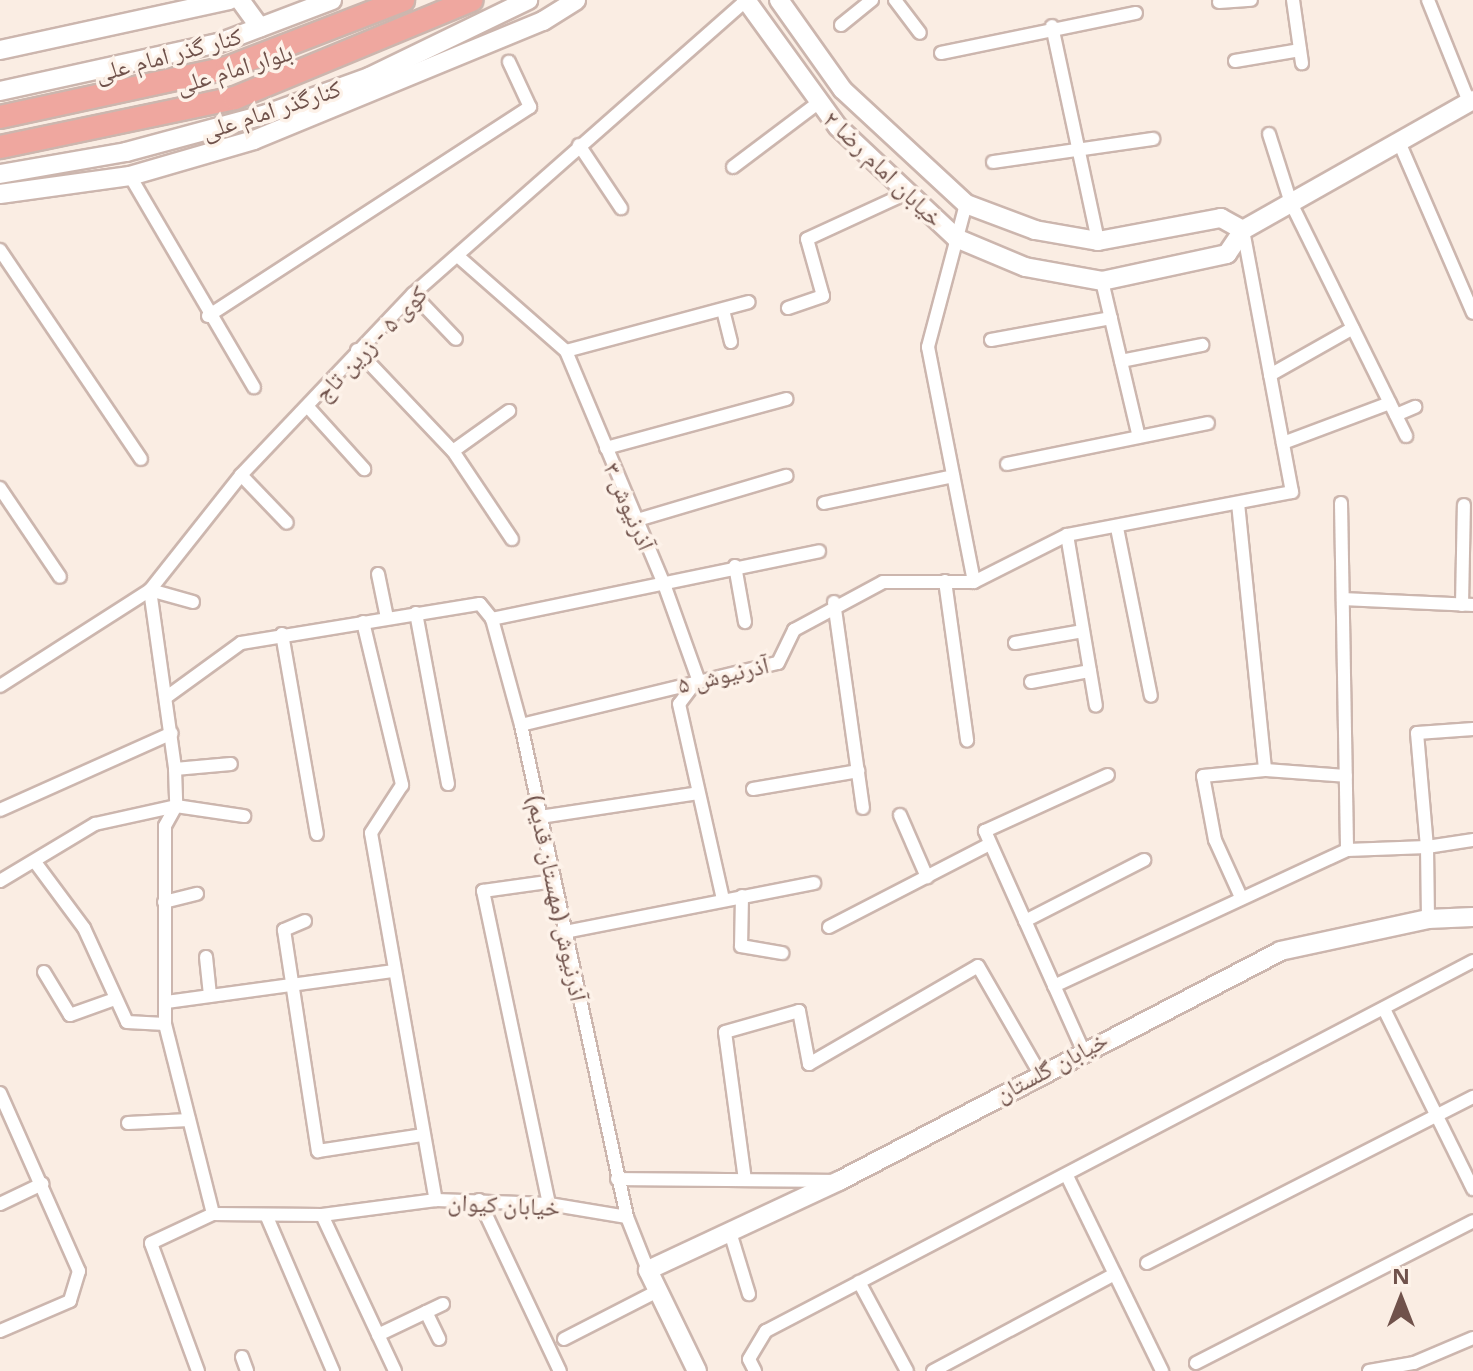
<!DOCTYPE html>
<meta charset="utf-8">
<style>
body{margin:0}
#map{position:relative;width:1473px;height:1371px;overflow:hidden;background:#faede3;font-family:"Noto Sans","Noto Naskh Arabic",sans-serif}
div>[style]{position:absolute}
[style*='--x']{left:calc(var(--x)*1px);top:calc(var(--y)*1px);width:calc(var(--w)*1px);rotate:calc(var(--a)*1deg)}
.roads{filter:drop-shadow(2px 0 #ccb6ae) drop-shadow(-2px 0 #ccb6ae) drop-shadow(0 2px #ccb6ae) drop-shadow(0 -2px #ccb6ae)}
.street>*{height:12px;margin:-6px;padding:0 6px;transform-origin:6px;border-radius:6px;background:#fff}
.secondary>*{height:18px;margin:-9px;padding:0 9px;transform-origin:9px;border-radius:9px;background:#fff}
.highway>*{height:22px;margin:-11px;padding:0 11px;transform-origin:11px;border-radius:11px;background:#efa79f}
span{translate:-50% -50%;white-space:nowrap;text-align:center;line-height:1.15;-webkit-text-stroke:7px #fdf2e9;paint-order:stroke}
.street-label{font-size:24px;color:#70524b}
.north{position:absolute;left:1361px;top:1259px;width:80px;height:80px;-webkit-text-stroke:6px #fdf2e9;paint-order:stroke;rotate:0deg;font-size:22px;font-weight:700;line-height:32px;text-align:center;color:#70524b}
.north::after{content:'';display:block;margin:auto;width:28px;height:36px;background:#70524b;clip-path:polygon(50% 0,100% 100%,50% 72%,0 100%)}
</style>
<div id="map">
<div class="roads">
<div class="street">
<div style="--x:895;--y:0;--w:41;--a:52.9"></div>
<div style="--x:1293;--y:0;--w:64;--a:81.9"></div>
<div style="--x:1428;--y:0;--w:110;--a:68.1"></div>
<div style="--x:1219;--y:2;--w:32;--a:-4"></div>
<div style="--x:841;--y:25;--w:40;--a:-39"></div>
<div style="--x:1052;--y:26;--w:220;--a:77.9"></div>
<div style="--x:941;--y:53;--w:199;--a:-11.6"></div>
<div style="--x:1235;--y:61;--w:66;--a:-9.6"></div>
<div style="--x:1269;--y:134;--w:72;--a:72.3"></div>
<div style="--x:1291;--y:203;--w:260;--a:63.7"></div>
<div style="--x:1399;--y:142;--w:186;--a:66.6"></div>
<div style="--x:579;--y:145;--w:76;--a:56.3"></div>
<div style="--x:993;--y:162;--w:162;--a:-8.2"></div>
<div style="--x:733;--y:167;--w:106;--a:-37"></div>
<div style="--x:130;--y:176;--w:245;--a:59.6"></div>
<div style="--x:966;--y:204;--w:148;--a:104.9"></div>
<div style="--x:928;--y:347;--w:239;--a:78.9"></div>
<div style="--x:0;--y:250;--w:252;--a:56"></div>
<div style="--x:460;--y:258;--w:141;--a:41.3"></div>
<div style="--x:566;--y:351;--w:253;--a:67.2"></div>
<div style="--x:664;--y:584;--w:101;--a:70.3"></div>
<div style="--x:698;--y:679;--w:31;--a:127"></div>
<div style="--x:679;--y:704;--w:201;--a:77.3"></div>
<div style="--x:1102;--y:281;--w:160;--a:76.7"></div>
<div style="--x:413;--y:294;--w:62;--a:46.3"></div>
<div style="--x:788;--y:308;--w:37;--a:-19"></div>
<div style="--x:823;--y:296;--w:59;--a:-105.7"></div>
<div style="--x:807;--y:239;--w:108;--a:-24.7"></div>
<div style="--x:723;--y:310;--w:33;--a:76"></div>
<div style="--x:208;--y:316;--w:384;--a:-33"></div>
<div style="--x:530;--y:107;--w:50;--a:-115"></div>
<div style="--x:991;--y:340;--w:122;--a:-10.4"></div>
<div style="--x:357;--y:350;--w:139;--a:46.5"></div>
<div style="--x:453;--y:451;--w:106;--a:56.2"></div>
<div style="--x:566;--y:351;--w:189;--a:-15"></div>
<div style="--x:1121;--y:361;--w:83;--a:-11.2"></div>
<div style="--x:1270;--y:375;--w:95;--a:-29.5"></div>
<div style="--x:308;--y:407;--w:84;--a:47.9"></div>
<div style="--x:1396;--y:415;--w:21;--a:-23"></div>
<div style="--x:1283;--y:443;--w:114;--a:-20.5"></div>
<div style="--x:606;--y:448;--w:187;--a:-15.2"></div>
<div style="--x:453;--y:451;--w:69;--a:-35.5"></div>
<div style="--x:1007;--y:464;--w:205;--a:-11.5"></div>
<div style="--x:241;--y:475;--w:66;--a:46.2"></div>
<div style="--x:0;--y:488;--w:107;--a:56"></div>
<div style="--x:824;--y:503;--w:132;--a:-11.8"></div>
<div style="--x:1238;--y:503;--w:268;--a:84.2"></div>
<div style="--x:1265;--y:770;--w:81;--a:4.2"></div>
<div style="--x:1341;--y:503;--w:347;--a:89"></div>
<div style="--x:634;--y:521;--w:159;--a:-16.5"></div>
<div style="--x:1117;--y:528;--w:171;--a:78.6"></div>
<div style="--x:1067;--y:535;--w:173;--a:80.4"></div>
<div style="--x:735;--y:566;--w:57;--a:79.9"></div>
<div style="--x:378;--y:574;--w:45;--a:78.4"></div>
<div style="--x:945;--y:581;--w:161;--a:82.1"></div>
<div style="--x:1343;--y:599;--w:130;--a:2.6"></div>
<div style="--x:193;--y:602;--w:45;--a:-164.4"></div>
<div style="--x:150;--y:590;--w:181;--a:82"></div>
<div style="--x:175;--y:769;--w:37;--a:88"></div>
<div style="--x:176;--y:806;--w:23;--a:119"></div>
<div style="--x:165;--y:826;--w:198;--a:90"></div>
<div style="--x:165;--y:1024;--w:196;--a:75.8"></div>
<div style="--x:834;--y:602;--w:208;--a:82"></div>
<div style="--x:1462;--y:605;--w:100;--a:-88.9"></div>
<div style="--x:416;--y:613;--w:174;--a:79.4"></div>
<div style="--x:492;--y:619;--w:334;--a:-11.7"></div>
<div style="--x:363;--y:622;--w:168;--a:76.5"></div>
<div style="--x:402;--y:785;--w:57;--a:122.9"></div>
<div style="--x:371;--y:833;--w:373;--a:80"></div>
<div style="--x:282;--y:634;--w:203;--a:80.1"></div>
<div style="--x:1015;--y:643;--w:69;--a:-10"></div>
<div style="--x:1031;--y:682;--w:60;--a:-10.6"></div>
<div style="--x:0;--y:686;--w:178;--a:-32.6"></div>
<div style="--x:150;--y:590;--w:147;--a:-51.6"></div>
<div style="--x:241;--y:475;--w:250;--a:-46.5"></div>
<div style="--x:413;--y:294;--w:445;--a:-41.4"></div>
<div style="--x:168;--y:696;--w:90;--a:-36"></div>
<div style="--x:241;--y:643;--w:242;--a:-9.3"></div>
<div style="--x:480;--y:604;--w:19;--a:51"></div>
<div style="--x:492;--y:619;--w:110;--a:74.7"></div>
<div style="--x:521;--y:725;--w:503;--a:77.84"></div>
<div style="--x:521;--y:725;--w:264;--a:-13.6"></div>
<div style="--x:778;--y:663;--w:37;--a:-64"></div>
<div style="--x:794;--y:630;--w:101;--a:-28.3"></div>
<div style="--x:883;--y:582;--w:91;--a:0"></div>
<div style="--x:974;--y:582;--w:104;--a:-26.8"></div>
<div style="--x:1067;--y:535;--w:229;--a:-10.8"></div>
<div style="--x:1292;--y:492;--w:267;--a:-100.6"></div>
<div style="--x:1473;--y:729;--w:56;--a:175.9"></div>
<div style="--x:1417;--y:733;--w:114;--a:85"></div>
<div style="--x:1427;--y:847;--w:47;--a:-8.7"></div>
<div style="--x:175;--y:769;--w:56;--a:-5.1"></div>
<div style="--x:753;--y:789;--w:107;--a:-9.7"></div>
<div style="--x:0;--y:810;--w:188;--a:-24.1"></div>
<div style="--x:900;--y:815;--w:68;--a:66.5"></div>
<div style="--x:540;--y:817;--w:160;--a:-8.6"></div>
<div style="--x:35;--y:862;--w:82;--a:53.4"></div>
<div style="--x:84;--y:928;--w:103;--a:65.4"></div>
<div style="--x:127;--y:1022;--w:38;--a:3"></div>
<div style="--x:0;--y:881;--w:111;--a:-31"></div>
<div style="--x:95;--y:824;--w:83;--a:-12.5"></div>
<div style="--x:176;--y:806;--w:69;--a:8.4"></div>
<div style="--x:1240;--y:895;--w:60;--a:-114.4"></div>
<div style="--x:1215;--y:840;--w:65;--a:-100.6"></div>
<div style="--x:1203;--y:776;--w:62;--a:-5.5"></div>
<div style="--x:742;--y:896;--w:50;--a:91.1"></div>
<div style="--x:741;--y:946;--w:42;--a:9.7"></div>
<div style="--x:164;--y:902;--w:34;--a:-14"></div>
<div style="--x:305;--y:921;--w:23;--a:157"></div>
<div style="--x:284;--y:930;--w:224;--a:81.3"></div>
<div style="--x:318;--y:1151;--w:105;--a:-8.7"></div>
<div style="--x:1025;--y:921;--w:134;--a:-27.1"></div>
<div style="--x:829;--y:927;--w:181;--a:-27.3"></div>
<div style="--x:565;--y:932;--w:254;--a:-11.1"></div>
<div style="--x:206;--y:957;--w:39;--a:84"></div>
<div style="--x:44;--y:972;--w:50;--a:58.8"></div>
<div style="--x:70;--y:1015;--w:48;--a:-19.6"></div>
<div style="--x:1054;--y:986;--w:323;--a:-24.9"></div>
<div style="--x:1347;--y:850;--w:80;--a:-2.1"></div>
<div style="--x:1427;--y:847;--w:72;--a:89.2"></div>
<div style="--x:167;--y:1002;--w:227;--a:-7.8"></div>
<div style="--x:1384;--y:1009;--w:201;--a:63.7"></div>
<div style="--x:1082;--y:1048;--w:238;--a:-114.1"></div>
<div style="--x:985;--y:831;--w:135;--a:-24.5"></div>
<div style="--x:0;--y:1093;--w:195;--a:66.1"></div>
<div style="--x:79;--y:1271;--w:31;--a:107"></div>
<div style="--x:70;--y:1301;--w:76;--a:156.8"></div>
<div style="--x:128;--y:1123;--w:61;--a:-2.8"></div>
<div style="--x:1068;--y:1178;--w:215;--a:64"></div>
<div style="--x:617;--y:1179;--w:219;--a:0.5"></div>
<div style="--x:745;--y:1180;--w:149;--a:-97.7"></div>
<div style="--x:725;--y:1032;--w:77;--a:-15.8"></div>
<div style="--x:799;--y:1011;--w:54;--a:79.3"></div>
<div style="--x:809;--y:1064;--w:195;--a:-30.1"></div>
<div style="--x:978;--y:966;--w:122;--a:60.1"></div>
<div style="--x:479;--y:1200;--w:189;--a:64.7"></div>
<div style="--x:0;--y:1204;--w:47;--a:-25.5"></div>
<div style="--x:549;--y:1204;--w:320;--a:-101.9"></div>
<div style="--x:483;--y:891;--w:72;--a:-8"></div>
<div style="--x:322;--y:1215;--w:172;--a:64.9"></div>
<div style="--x:267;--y:1217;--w:168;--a:66.8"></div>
<div style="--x:730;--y:1232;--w:65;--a:73"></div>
<div style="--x:1147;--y:1263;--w:366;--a:-27"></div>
<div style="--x:859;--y:1282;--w:101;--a:61.7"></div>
<div style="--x:426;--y:1312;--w:30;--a:64"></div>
<div style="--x:378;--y:1335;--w:72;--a:-25.5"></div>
<div style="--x:564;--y:1339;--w:106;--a:-27.1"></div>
<div style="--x:242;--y:1357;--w:15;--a:70"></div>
<div style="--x:1196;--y:1363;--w:311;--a:-27.1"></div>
<div style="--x:198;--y:1371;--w:136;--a:-110.2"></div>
<div style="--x:151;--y:1243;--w:68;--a:-25.1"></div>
<div style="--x:213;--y:1214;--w:109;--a:0.5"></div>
<div style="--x:322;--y:1215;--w:115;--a:-7.5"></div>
<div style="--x:436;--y:1200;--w:113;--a:2"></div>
<div style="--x:549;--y:1204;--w:79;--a:9.5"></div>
<div style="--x:627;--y:1217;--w:57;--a:68.4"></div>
<div style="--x:755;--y:1371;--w:13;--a:-117"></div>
<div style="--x:749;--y:1359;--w:33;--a:-59"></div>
<div style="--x:766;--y:1331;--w:798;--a:-27.62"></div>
<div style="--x:933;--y:1371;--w:206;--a:-28.1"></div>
<div style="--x:1369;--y:1371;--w:46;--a:-10.1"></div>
<div style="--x:1414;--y:1363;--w:64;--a:-23"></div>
</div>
<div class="secondary">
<div style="--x:240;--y:0;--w:34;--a:54"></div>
<div style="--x:746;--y:0;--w:157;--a:54.1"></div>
<div style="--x:838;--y:127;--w:162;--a:43.2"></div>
<div style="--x:956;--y:238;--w:75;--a:22.8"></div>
<div style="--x:1025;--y:267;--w:78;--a:10.3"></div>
<div style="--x:1102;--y:281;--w:128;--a:-12.2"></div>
<div style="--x:1227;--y:254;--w:29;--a:-56"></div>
<div style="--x:1243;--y:230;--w:264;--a:-29.5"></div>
<div style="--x:779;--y:0;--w:110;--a:54.6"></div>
<div style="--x:843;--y:90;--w:168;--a:42.8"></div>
<div style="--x:966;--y:204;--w:74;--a:20.6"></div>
<div style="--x:1035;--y:230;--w:64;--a:9.9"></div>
<div style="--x:1098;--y:241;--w:125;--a:-10.6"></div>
<div style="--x:1221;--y:218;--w:25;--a:29"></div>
<div style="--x:0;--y:50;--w:235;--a:-12.3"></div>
<div style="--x:0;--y:91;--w:224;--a:-12.4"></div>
<div style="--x:219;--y:43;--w:121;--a:-20.8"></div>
<div style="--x:0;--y:174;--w:128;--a:-9.9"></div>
<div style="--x:126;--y:152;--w:146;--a:-15.1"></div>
<div style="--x:267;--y:114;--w:109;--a:-19.9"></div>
<div style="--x:369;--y:77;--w:177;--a:-25.8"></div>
<div style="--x:0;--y:194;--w:131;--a:-7.9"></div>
<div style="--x:130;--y:176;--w:129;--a:-16.2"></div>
<div style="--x:254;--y:140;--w:313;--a:-22.4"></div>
<div style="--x:543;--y:21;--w:39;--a:-32"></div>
<div style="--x:697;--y:1371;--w:112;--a:-115.9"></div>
<div style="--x:648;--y:1270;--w:211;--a:-25"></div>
<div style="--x:839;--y:1181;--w:497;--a:-27.5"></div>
<div style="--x:1280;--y:951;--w:151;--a:-12.2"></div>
<div style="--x:1428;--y:919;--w:45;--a:-2.5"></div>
</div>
<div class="highway">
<div style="--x:0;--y:117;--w:232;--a:-12.2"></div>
<div style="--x:227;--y:68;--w:189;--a:-21.1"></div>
<div style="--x:0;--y:147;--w:240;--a:-11.8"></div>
<div style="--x:235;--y:98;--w:256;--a:-22.5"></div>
</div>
</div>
<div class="street-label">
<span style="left:168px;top:54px;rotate:-15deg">کنار گذر امام علی</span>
<span style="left:234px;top:68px;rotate:-17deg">بلوار امام علی</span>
<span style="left:271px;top:109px;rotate:-18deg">کنارگذر امام علی</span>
<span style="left:884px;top:168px;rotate:44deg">خیابان امام رضا ۲</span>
<span style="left:370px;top:343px;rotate:-46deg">کوی ۵ - زرین تاج</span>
<span style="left:630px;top:506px;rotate:67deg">آذرنیوش ۳</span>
<span style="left:723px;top:674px;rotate:-13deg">آذرنیوش ۵</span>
<span style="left:558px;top:898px;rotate:78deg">آذرنیوش (مهستان قدیم)</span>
<span style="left:1051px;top:1066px;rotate:-28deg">خیابان گلستان</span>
<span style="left:504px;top:1204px;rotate:3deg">خیابان کیوان</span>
</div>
<div class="north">N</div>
</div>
